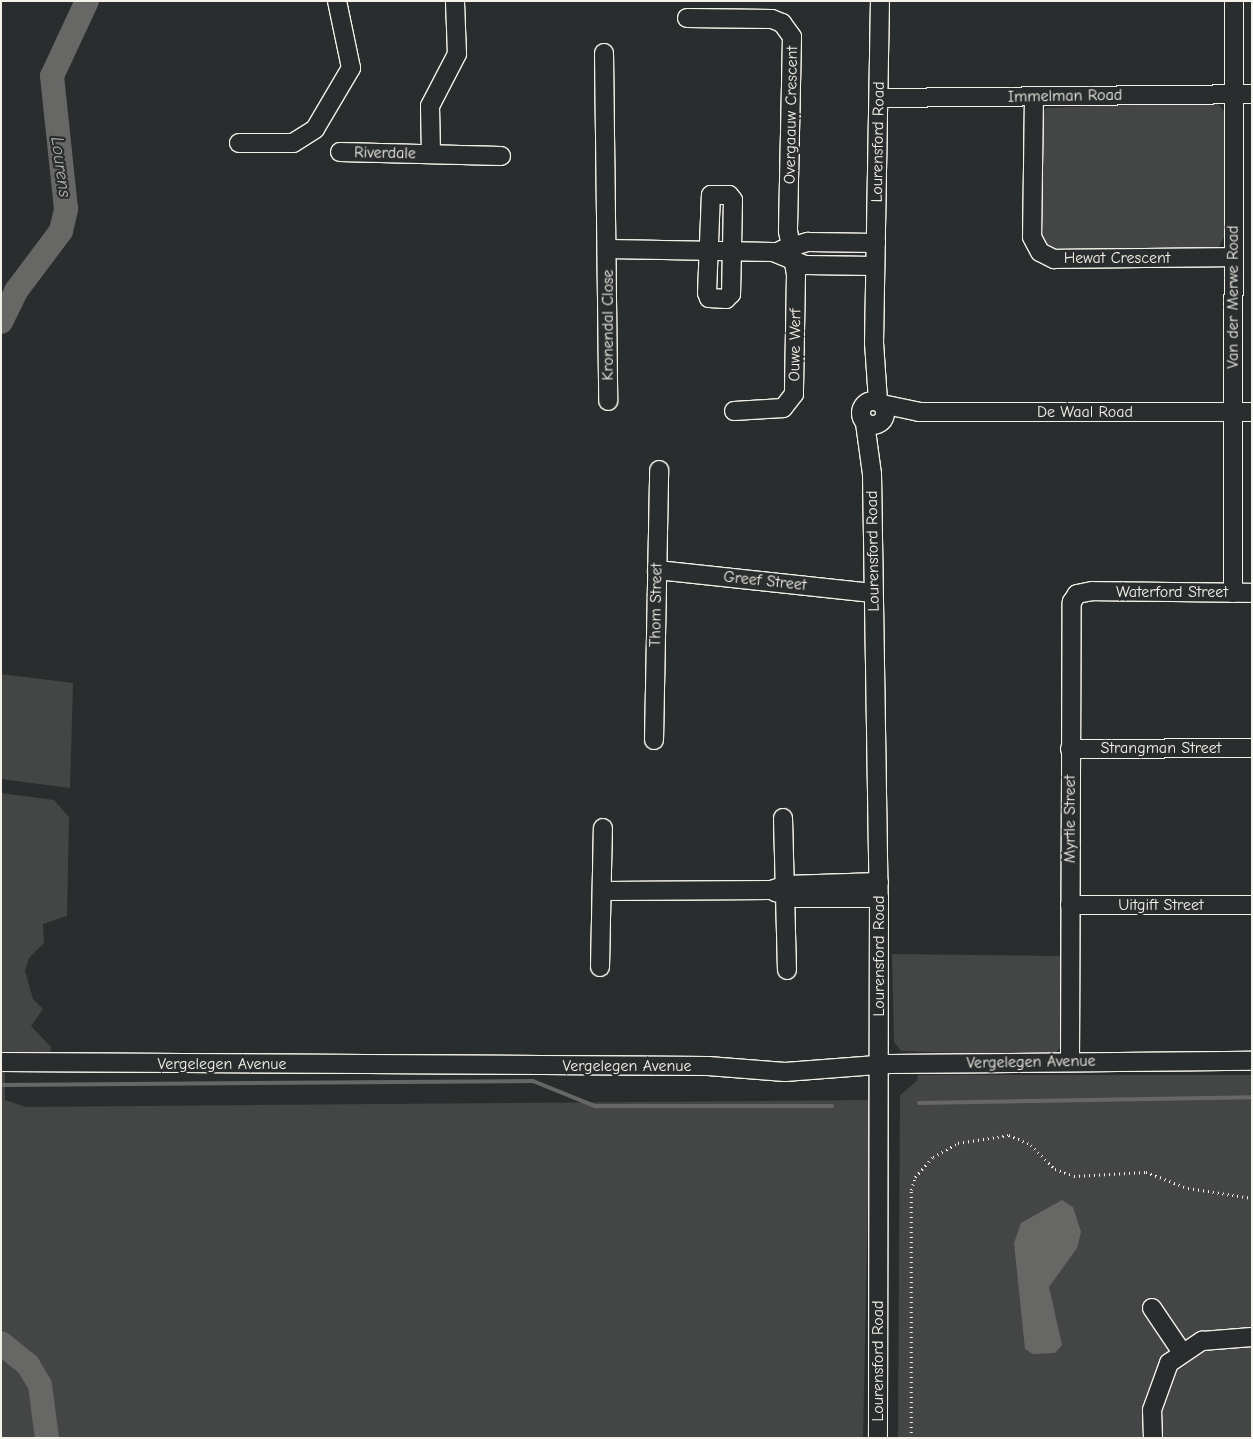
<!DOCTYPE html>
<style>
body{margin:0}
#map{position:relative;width:1253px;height:1439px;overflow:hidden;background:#2a2d2e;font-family:"Comic Neue",sans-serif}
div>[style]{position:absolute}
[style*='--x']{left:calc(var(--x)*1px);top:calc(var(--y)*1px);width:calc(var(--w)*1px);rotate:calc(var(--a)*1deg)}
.green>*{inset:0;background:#444645}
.water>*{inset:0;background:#676866}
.stream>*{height:4px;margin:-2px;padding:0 2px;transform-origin:2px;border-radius:2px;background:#676866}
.river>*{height:24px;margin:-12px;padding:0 12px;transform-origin:12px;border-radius:12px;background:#676866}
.path>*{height:2.5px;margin-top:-1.25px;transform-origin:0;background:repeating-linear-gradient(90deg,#f4f1e8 0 1px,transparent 0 5px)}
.roads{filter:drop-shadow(1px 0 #f4f1e8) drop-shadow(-1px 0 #f4f1e8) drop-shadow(0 1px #f4f1e8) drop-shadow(0 -1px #f4f1e8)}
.minor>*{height:18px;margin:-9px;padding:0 9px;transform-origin:9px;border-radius:9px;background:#2a2d2e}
.minor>.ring{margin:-9px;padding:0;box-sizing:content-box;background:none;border:18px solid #2a2d2e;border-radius:50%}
span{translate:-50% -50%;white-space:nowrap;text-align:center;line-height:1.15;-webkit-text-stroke:4.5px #2a2d2e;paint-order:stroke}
.street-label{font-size:16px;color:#f4f1e8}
.water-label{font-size:18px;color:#b5b3ae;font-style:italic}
.frame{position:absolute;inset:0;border:2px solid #f4f1e8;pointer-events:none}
</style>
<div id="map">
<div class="green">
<div style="clip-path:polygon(1216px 102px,1225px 112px,1225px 235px,1218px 248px,1050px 251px,1041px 240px,1040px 118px,1046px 108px)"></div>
<div style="clip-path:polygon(1px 674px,73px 683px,70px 788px,1px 779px)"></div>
<div style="clip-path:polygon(1px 793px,54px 800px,69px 817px,67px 916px,43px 924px,44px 943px,29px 958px,25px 971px,33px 999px,43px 1009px,31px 1026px,51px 1047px,50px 1057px,1px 1057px)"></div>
<div style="clip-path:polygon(892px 954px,1063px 956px,1061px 1046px,1053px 1056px,901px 1051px,894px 1042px)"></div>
<div style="clip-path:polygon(1px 1070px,5px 1070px,5px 1100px,26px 1107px,870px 1100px,863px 1438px,1px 1438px)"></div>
<div style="clip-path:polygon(918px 1075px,1252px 1075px,1252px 1438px,898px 1438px,900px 1095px,917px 1081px)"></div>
</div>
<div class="water">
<div style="clip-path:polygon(1062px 1200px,1073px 1207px,1081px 1232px,1077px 1248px,1049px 1287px,1062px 1345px,1055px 1353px,1033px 1354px,1025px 1349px,1014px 1243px,1021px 1223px)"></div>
</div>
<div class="stream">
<div style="--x:1;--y:1085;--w:532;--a:-0.43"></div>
<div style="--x:533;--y:1081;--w:67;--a:22"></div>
<div style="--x:595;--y:1106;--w:237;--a:0"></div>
<div style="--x:919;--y:1103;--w:333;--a:-1"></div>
</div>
<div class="river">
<div style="--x:1;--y:322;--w:34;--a:-64"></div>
<div style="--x:16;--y:291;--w:75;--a:-53.1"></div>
<div style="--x:61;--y:231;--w:23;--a:-77"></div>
<div style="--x:66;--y:209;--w:134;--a:-96"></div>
<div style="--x:52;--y:76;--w:83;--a:-65"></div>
<div style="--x:1;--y:1343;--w:35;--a:39"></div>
<div style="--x:28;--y:1365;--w:23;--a:59"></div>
<div style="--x:40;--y:1385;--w:53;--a:82.5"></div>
</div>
<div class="path">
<div style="--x:911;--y:1438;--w:248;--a:-90"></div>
<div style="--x:911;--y:1190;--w:14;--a:-73"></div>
<div style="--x:915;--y:1177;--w:27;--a:-48"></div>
<div style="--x:933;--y:1157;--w:29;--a:-29"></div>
<div style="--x:958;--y:1143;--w:52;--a:-8.9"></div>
<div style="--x:1009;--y:1135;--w:24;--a:24"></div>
<div style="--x:1031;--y:1145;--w:34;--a:45"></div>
<div style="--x:1055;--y:1169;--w:20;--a:20"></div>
<div style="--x:1074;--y:1176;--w:72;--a:-3.2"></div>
<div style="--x:1146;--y:1172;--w:45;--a:20.9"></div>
<div style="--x:1188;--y:1188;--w:65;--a:8.9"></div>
</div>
<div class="roads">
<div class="minor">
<div style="--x:687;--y:18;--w:85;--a:0.7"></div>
<div style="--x:772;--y:19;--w:11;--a:22"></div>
<div style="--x:782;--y:23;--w:17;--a:54"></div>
<div style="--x:792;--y:37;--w:194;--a:91.2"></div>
<div style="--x:788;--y:231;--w:44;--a:79.5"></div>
<div style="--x:796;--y:274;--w:120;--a:91"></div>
<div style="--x:794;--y:394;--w:18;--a:128"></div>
<div style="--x:783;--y:408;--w:49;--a:176.5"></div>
<div style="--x:604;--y:53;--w:348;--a:89.3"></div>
<div style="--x:1034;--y:96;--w:141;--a:90.8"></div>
<div style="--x:1032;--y:237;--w:17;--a:62"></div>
<div style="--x:1040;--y:252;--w:16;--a:27"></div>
<div style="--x:1054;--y:259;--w:180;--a:-0.6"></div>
<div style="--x:879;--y:98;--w:373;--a:-0.6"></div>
<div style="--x:239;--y:143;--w:54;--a:0"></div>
<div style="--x:293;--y:143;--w:26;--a:-32"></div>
<div style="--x:315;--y:129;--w:71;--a:-59.5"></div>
<div style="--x:351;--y:68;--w:68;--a:-101.8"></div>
<div style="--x:340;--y:152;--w:161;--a:1.4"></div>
<div style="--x:431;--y:154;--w:48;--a:-91.2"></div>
<div style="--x:430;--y:106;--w:59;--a:-62.6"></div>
<div style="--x:457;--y:54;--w:53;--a:-92.2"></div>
<div style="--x:711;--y:195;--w:18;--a:0"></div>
<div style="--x:729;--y:195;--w:6;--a:51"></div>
<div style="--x:733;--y:200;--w:94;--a:91.2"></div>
<div style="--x:731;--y:294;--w:7;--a:135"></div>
<div style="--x:726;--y:299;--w:17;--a:-177"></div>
<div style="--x:709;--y:298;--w:5;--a:-112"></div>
<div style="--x:707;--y:293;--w:98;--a:-87.7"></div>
<div style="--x:608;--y:249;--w:165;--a:1"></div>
<div style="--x:773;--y:252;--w:35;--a:22"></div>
<div style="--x:806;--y:265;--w:69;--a:0.8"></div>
<div style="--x:781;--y:250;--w:28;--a:-17"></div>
<div style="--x:808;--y:242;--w:68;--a:0.8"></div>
<div class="ring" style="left:861px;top:401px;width:6px;height:6px"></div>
<div style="--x:878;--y:401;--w:58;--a:-93.9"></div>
<div style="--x:874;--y:343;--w:342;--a:-89"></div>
<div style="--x:882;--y:404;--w:38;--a:12"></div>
<div style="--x:919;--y:412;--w:333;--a:0"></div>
<div style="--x:865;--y:423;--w:51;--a:82.2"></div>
<div style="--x:872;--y:474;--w:424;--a:89.1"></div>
<div style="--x:879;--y:898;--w:540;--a:90.11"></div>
<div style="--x:657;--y:570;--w:217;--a:6.1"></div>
<div style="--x:1233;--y:593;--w:592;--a:-89.9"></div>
<div style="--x:654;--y:740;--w:270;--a:-88.9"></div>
<div style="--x:1070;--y:749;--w:182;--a:-0.3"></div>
<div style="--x:783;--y:818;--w:152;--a:88.5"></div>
<div style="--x:603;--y:891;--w:168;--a:-0.3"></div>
<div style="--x:771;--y:890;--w:16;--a:-18"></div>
<div style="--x:786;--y:885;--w:93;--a:-1.8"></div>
<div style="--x:775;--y:892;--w:23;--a:15"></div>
<div style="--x:797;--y:898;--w:82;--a:0"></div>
<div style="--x:1070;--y:905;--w:182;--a:0"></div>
<div style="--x:600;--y:967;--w:139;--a:-88.8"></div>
<div style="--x:1;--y:1062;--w:707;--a:0.32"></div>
<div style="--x:708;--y:1066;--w:77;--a:4.5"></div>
<div style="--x:785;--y:1072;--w:105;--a:-4.4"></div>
<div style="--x:890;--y:1064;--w:362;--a:-0.5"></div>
<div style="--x:1070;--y:1062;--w:460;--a:-89.8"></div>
<div style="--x:1072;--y:602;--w:9;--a:-58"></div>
<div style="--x:1077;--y:594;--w:15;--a:-11"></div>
<div style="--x:1092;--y:591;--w:160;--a:0.7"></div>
<div style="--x:1152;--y:1308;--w:52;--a:56"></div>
<div style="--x:1153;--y:1438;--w:28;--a:-92"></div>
<div style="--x:1152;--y:1410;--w:50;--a:-70.1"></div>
<div style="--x:1169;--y:1363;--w:40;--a:-34"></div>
<div style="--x:1202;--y:1341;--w:50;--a:-4.6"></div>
</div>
</div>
<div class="street-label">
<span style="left:1065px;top:96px;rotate:-1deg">Immelman Road</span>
<span style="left:791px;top:115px;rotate:-89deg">Overgaauw Crescent</span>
<span style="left:878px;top:142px;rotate:-89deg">Lourensford Road</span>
<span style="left:385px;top:153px;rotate:1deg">Riverdale</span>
<span style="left:1117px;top:258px">Hewat Crescent</span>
<span style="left:1233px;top:297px;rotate:-90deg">Van der Merwe Road</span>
<span style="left:608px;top:325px;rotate:-90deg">Kronendal Close</span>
<span style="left:795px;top:345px;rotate:-89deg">Ouwe Werf</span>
<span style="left:1085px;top:412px">De Waal Road</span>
<span style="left:873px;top:551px;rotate:-91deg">Lourensford Road</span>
<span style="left:765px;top:581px;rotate:6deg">Greef Street</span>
<span style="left:1172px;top:592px">Waterford Street</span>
<span style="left:656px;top:605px;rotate:-89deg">Thom Street</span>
<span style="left:1161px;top:748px">Strangman Street</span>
<span style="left:1070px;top:819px;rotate:-90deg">Myrtle Street</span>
<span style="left:1161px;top:905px">Uitgift Street</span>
<span style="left:879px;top:956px;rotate:-90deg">Lourensford Road</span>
<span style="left:1031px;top:1062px;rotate:-1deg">Vergelegen Avenue</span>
<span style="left:222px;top:1064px">Vergelegen Avenue</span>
<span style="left:627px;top:1066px">Vergelegen Avenue</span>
<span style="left:878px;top:1361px;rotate:-90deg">Lourensford Road</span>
</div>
<div class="water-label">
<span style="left:60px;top:167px;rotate:82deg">Lourens</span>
</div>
<div class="frame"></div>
</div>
